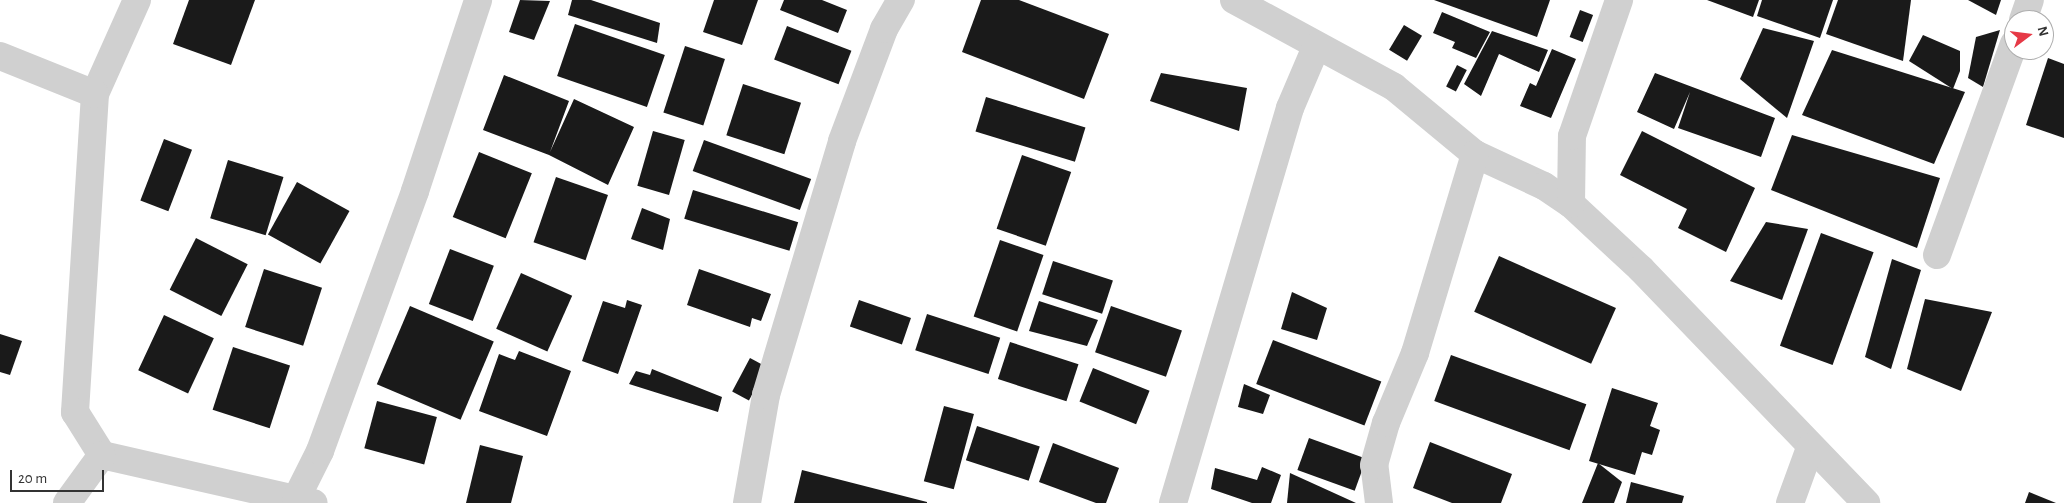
<!DOCTYPE html>
<style>
body{margin:0}
#map{position:relative;width:2064px;height:503px;overflow:hidden;background:#fff;font-family:"Alegreya Sans",sans-serif}
div>[style]{position:absolute}
[style*='--x']{left:calc(var(--x)*1px);top:calc(var(--y)*1px);width:calc(var(--w)*1px);rotate:calc(var(--a)*1deg)}
.building>*{inset:0;background:#1a1a1a;transform-origin:0 0}
.minor>*{height:28px;margin:-14px;padding:0 14px;transform-origin:14px;border-radius:14px;background:#d0d0d0}
span{translate:-50% -50%;white-space:nowrap;text-align:center;line-height:1.15;-webkit-text-stroke:5px #fff;paint-order:stroke}
.north{position:absolute;left:2004px;top:10px;width:50px;height:50px;box-sizing:border-box;background:#fff;border:1px solid #adadad;border-radius:50%;rotate:75deg;font-size:14px;font-weight:700;line-height:20px;text-align:center;color:#333}
.north::after{content:'';display:block;margin:auto;width:18px;height:22px;background:#e63946;clip-path:polygon(50% 0,100% 100%,50% 72%,0 100%)}
.scale{position:absolute;left:10px;top:470px;width:94px;height:22px;box-sizing:border-box;border:2px solid #333;border-top:0;padding-left:6px;font-size:15px;line-height:18px;white-space:nowrap;color:#333;-webkit-text-stroke:4px #fff;paint-order:stroke}
</style>
<div id="map">
<div class="building">
<div style="clip-path:polygon(189px 0,255px 0,231px 65px,173px 44px)"></div>
<div style="clip-path:polygon(520px 0,550px 1px,534px 40px,509px 32px)"></div>
<div style="clip-path:polygon(572px 0,591px 0,660px 23px,657px 43px,568px 15px)"></div>
<div style="clip-path:polygon(714px 0,758px 0,742px 45px,703px 32px)"></div>
<div style="clip-path:polygon(784px 0,822px 0,847px 10px,838px 33px,780px 10px)"></div>
<div style="clip-path:polygon(981px 0,1019px 0,1109px 34px,1084px 99px,962px 52px)"></div>
<div style="clip-path:polygon(1434px 0,1550px 0,1537px 37px)"></div>
<div style="clip-path:polygon(1707px 0,1759px 0,1753px 17px)"></div>
<div style="clip-path:polygon(1762px 0,1833px 0,1820px 38px,1757px 16px)"></div>
<div style="clip-path:polygon(1838px 0,1911px 0,1903px 61px,1826px 34px)"></div>
<div style="clip-path:polygon(1968px 0,2001px 0,1996px 15px)"></div>
<div style="left:1580px;top:10px;width:14px;height:29px;rotate:21deg"></div>
<div style="clip-path:polygon(1442px 12px,1490px 32px,1476px 58px,1452px 48px,1455px 42px,1433px 33px)"></div>
<div style="left:575px;top:24px;width:95px;height:55px;rotate:19deg"></div>
<div style="left:1404px;top:25px;width:21px;height:29px;rotate:31deg"></div>
<div style="left:787px;top:26px;width:69px;height:36px;rotate:21deg"></div>
<div style="clip-path:polygon(1763px 28px,1814px 41px,1787px 118px,1740px 79px)"></div>
<div style="clip-path:polygon(2000px 30px,1983px 87px,1968px 78px,1976px 37px)"></div>
<div style="clip-path:polygon(1492px 31px,1548px 50px,1539px 72px,1499px 54px,1481px 96px,1464px 84px)"></div>
<div style="clip-path:polygon(1923px 35px,1960px 51px,1960px 71px,1953px 89px,1909px 61px)"></div>
<div style="left:685px;top:46px;width:42px;height:70px;rotate:18deg"></div>
<div style="clip-path:polygon(1552px 49px,1576px 59px,1551px 118px,1520px 106px,1530px 83px,1536px 86px)"></div>
<div style="clip-path:polygon(1832px 50px,1965px 92px,1934px 164px,1802px 115px)"></div>
<div style="clip-path:polygon(2048px 58px,2064px 64px,2064px 138px,2026px 125px)"></div>
<div style="left:1457px;top:65px;width:11px;height:24px;rotate:27deg"></div>
<div style="clip-path:polygon(1161px 73px,1247px 88px,1239px 131px,1150px 101px)"></div>
<div style="clip-path:polygon(1655px 73px,1775px 118px,1761px 157px,1678px 128px,1690px 92px,1674px 129px,1637px 112px)"></div>
<div style="clip-path:polygon(504px 75px,569px 101px,550px 152px,574px 99px,634px 127px,608px 185px,549px 155px,483px 130px)"></div>
<div style="left:743px;top:84px;width:61px;height:54px;rotate:18deg"></div>
<div style="left:986px;top:97px;width:104px;height:36px;rotate:17deg"></div>
<div style="left:653px;top:131px;width:33px;height:57px;rotate:16deg"></div>
<div style="clip-path:polygon(1642px 131px,1755px 188px,1726px 252px,1678px 228px,1687px 209px,1620px 175px)"></div>
<div style="clip-path:polygon(1792px 135px,1940px 178px,1917px 248px,1771px 190px)"></div>
<div style="left:164px;top:139px;width:30px;height:66px;rotate:21deg"></div>
<div style="left:704px;top:140px;width:114px;height:33px;rotate:20deg"></div>
<div style="left:479px;top:152px;width:57px;height:70px;rotate:22deg"></div>
<div style="left:1022px;top:155px;width:52px;height:78px;rotate:19deg"></div>
<div style="left:228px;top:160px;width:58px;height:61px;rotate:17deg"></div>
<div style="left:556px;top:177px;width:55px;height:69px;rotate:19deg"></div>
<div style="left:297px;top:182px;width:60px;height:60px;rotate:29deg"></div>
<div style="left:693px;top:190px;width:110px;height:30px;rotate:17deg"></div>
<div style="clip-path:polygon(642px 208px,670px 219px,663px 250px,631px 239px)"></div>
<div style="clip-path:polygon(1766px 222px,1808px 229px,1782px 300px,1730px 281px)"></div>
<div style="left:1821px;top:233px;width:56px;height:120px;rotate:20deg"></div>
<div style="left:196px;top:238px;width:58px;height:58px;rotate:27deg"></div>
<div style="left:1000px;top:240px;width:46px;height:81px;rotate:19deg"></div>
<div style="left:450px;top:249px;width:47px;height:59px;rotate:21deg"></div>
<div style="left:1499px;top:256px;width:128px;height:61px;rotate:24deg"></div>
<div style="clip-path:polygon(1892px 259px,1921px 270px,1891px 369px,1865px 357px)"></div>
<div style="left:1053px;top:261px;width:63px;height:35px;rotate:18deg"></div>
<div style="left:264px;top:269px;width:61px;height:61px;rotate:18deg"></div>
<div style="clip-path:polygon(699px 269px,771px 294px,761px 321px,752px 318px,750px 327px,687px 305px)"></div>
<div style="left:521px;top:273px;width:56px;height:61px;rotate:24deg"></div>
<div style="clip-path:polygon(1292px 292px,1327px 308px,1317px 340px,1281px 329px)"></div>
<div style="clip-path:polygon(1925px 299px,1992px 312px,1961px 391px,1907px 369px)"></div>
<div style="clip-path:polygon(627px 300px,642px 305px,618px 374px,582px 361px,603px 301px,625px 308px)"></div>
<div style="left:859px;top:300px;width:55px;height:28px;rotate:19deg"></div>
<div style="clip-path:polygon(1039px 301px,1098px 320px,1087px 346px,1029px 331px)"></div>
<div style="left:410px;top:306px;width:91px;height:85px;rotate:23deg"></div>
<div style="left:1111px;top:306px;width:75px;height:49px;rotate:19deg"></div>
<div style="left:927px;top:314px;width:77px;height:38px;rotate:18deg"></div>
<div style="left:164px;top:315px;width:55px;height:61px;rotate:25deg"></div>
<div style="clip-path:polygon(0 334px,22px 341px,10px 375px,0 372px)"></div>
<div style="left:1273px;top:340px;width:116px;height:47px;rotate:21deg"></div>
<div style="left:1010px;top:342px;width:72px;height:39px;rotate:18deg"></div>
<div style="left:233px;top:347px;width:60px;height:66px;rotate:18deg"></div>
<div style="clip-path:polygon(519px 351px,571px 371px,547px 436px,479px 411px,499px 354px,515px 360px)"></div>
<div style="left:1451px;top:355px;width:144px;height:49px;rotate:20deg"></div>
<div style="left:750px;top:358px;width:19px;height:38px;rotate:28deg"></div>
<div style="left:1093px;top:368px;width:61px;height:36px;rotate:22deg"></div>
<div style="clip-path:polygon(652px 369px,722px 397px,718px 412px,629px 384px,636px 371px,650px 375px)"></div>
<div style="clip-path:polygon(1244px 384px,1270px 395px,1263px 414px,1238px 407px)"></div>
<div style="clip-path:polygon(1612px 388px,1658px 403px,1650px 426px,1660px 430px,1652px 455px,1642px 452px,1635px 475px,1589px 461px)"></div>
<div style="left:377px;top:401px;width:62px;height:49px;rotate:15deg"></div>
<div style="left:944px;top:406px;width:31px;height:78px;rotate:15deg"></div>
<div style="left:977px;top:426px;width:66px;height:36px;rotate:18deg"></div>
<div style="left:1309px;top:438px;width:61px;height:34px;rotate:20deg"></div>
<div style="clip-path:polygon(1430px 442px,1512px 474px,1501px 503px,1452px 503px,1413px 488px)"></div>
<div style="clip-path:polygon(1053px 443px,1119px 468px,1106px 503px,1096px 503px,1039px 482px)"></div>
<div style="clip-path:polygon(480px 445px,523px 456px,511px 503px,466px 503px)"></div>
<div style="clip-path:polygon(1598px 463px,1622px 482px,1614px 503px,1582px 503px)"></div>
<div style="clip-path:polygon(1262px 467px,1281px 475px,1271px 503px,1252px 503px,1211px 489px,1215px 468px,1257px 480px)"></div>
<div style="clip-path:polygon(802px 470px,927px 502px,927px 503px,794px 503px)"></div>
<div style="clip-path:polygon(1290px 473px,1356px 503px,1287px 503px)"></div>
<div style="clip-path:polygon(1631px 482px,1684px 496px,1682px 503px,1626px 503px)"></div>
<div style="clip-path:polygon(2029px 492px,2056px 503px,2025px 503px)"></div>
</div>
<div class="minor">
<div style="--x:137;--y:0;--w:103;--a:114.1"></div>
<div style="--x:95;--y:94;--w:319;--a:93.6"></div>
<div style="--x:75;--y:412;--w:51;--a:57.9"></div>
<div style="--x:102;--y:455;--w:217;--a:12.8"></div>
<div style="--x:1234;--y:0;--w:182;--a:28.5"></div>
<div style="--x:1394;--y:87;--w:105;--a:39.6"></div>
<div style="--x:1475;--y:154;--w:76;--a:24.9"></div>
<div style="--x:1544;--y:186;--w:32;--a:34"></div>
<div style="--x:1571;--y:204;--w:96;--a:42.9"></div>
<div style="--x:1641;--y:269;--w:325;--a:46.1"></div>
<div style="--x:2023;--y:20;--w:21;--a:-71"></div>
<div style="--x:0;--y:56;--w:102;--a:21.8"></div>
<div style="--x:1571;--y:204;--w:68;--a:-89.2"></div>
<div style="--x:1572;--y:136;--w:144;--a:-70.9"></div>
<div style="--x:1937;--y:255;--w:225;--a:-70"></div>
<div style="--x:296;--y:499;--w:54;--a:-63.4"></div>
<div style="--x:320;--y:451;--w:277;--a:-69.9"></div>
<div style="--x:415;--y:191;--w:201;--a:-71.7"></div>
<div style="--x:67;--y:503;--w:59;--a:-53.9"></div>
<div style="--x:747;--y:503;--w:110;--a:-80"></div>
<div style="--x:766;--y:395;--w:265;--a:-73.3"></div>
<div style="--x:842;--y:141;--w:120;--a:-69.4"></div>
<div style="--x:884;--y:29;--w:34;--a:-60"></div>
<div style="--x:1173;--y:503;--w:412;--a:-73.5"></div>
<div style="--x:1290;--y:108;--w:66;--a:-66.9"></div>
<div style="--x:1379;--y:503;--w:38;--a:-97"></div>
<div style="--x:1374;--y:465;--w:44;--a:-74.1"></div>
<div style="--x:1386;--y:423;--w:76;--a:-67.5"></div>
<div style="--x:1415;--y:353;--w:208;--a:-73.2"></div>
<div style="--x:1790;--y:503;--w:59;--a:-70"></div>
</div>
<div class="north">N</div>
<div class="scale">20 m</div>
</div>
